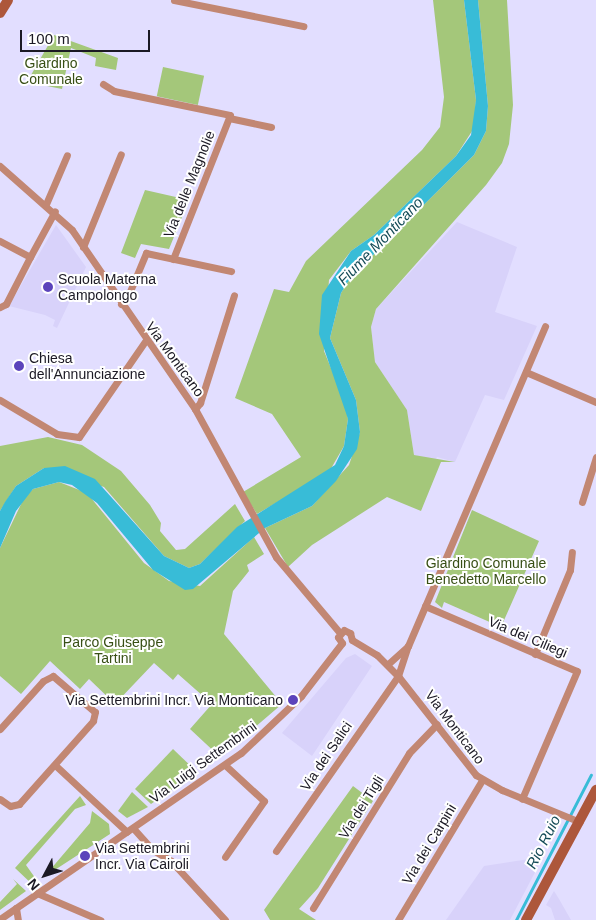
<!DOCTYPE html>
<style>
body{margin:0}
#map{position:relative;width:596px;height:920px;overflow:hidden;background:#e2deff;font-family:Arial,sans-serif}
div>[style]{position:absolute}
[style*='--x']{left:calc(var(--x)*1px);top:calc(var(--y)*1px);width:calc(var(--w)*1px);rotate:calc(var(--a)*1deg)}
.built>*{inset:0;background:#d8d2fa}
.green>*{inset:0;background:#a4c77a;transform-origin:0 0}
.water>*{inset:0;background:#38bcd7}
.stream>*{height:2.5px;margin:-1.25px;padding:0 1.25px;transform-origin:1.25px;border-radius:1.25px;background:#38bcd7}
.street>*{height:7px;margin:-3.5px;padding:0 3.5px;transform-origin:3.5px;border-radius:3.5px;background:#c28773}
.secondary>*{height:10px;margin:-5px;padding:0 5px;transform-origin:5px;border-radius:5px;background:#ad573b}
.dots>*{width:14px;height:14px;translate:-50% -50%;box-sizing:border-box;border:2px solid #fff;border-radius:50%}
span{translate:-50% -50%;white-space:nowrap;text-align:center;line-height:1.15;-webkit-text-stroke:4px #fff;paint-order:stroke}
.park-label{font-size:14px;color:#384f15}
.street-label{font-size:14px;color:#1b1924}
.poi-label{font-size:14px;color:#1b1924}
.left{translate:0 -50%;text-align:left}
.right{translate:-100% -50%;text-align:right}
.water-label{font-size:15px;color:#144b57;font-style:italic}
.north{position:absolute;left:20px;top:850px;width:50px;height:50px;-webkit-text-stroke:4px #fff;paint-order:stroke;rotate:230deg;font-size:14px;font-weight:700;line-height:20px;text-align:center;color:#1b1924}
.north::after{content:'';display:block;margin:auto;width:18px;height:22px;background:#1b1924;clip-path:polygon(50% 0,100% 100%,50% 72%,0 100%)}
.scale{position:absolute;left:20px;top:30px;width:130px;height:22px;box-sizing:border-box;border:2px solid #1b1924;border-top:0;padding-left:6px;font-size:15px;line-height:18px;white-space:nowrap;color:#1b1924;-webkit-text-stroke:4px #fff;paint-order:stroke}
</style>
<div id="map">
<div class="built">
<div style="clip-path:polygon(457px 222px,517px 247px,495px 312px,537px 326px,504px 400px,485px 395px,455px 462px,437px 457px,435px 461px,414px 455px,407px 410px,375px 362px,371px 327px,376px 309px)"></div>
<div style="clip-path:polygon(56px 225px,86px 267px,57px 328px,53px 326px,55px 320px,45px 315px,9px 306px)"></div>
<div style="clip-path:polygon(355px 654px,372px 666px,312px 756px,282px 733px,346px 658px)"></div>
<div style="clip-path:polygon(543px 857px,510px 920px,446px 920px,484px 866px)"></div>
<div style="clip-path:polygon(554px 891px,559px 899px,571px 920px,555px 920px,551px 908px,546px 905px)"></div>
</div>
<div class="green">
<div style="clip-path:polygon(433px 0,464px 0,476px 100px,474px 128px,456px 156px,374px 235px,351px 251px,329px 280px,324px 351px,346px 405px,348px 419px,344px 446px,329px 472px,257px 514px,243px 492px,301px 457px,272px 414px,235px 398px,274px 289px,289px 292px,306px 261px,422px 150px,440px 127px,444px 97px)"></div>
<div style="clip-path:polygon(478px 0,507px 0,513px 105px,509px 144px,502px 163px,486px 185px,376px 309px,371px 327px,375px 362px,407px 410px,414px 455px,455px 462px,441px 462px,421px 511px,387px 497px,312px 545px,288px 567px,265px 528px,312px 506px,349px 465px,360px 432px,356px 400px,330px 338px,341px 293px,351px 277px,474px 155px,486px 131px,488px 106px)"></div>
<div style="clip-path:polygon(54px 35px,118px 58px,116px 70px,95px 66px,96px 58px,71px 48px,62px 89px,27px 82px)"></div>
<div style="left:163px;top:67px;width:42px;height:30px;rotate:12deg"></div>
<div style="clip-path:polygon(145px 190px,189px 200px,169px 249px,141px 244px,135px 258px,121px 253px)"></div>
<div style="clip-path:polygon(48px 437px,82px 445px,121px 471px,150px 505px,161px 523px,160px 531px,176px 550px,185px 549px,235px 504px,245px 521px,200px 564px,189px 568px,164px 556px,104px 487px,44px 468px,16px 486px,0 511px,0 446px)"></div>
<div style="clip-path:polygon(59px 482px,87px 493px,144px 563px,169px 581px,200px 586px,254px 537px,264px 554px,247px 565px,249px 571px,233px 591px,224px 634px,282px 704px,220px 757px,190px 729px,212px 704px,178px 674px,173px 680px,154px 663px,115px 704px,89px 679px,80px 689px,50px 661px,21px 694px,0 676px,0 548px,24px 498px,33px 489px)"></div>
<div style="clip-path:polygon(472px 510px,539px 541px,501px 627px,444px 602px,442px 608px,435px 602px)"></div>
<div style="clip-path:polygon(173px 749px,197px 772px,151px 804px,135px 789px)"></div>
<div style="clip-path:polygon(353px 786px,373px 801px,318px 888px,299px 909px,316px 920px,270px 920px,264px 910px)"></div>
<div style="clip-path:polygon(132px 792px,148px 807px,127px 818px,118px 811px)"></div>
<div style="clip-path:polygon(80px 796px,86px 805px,75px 809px,26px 865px,38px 882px,34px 886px,15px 868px)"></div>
<div style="clip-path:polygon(92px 811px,109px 824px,110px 834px,44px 877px,90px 823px)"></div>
<div style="clip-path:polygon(13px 879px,26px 891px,0 910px,0 902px,17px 884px)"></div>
</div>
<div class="water">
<div style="clip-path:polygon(464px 0,478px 0,488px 106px,486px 131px,474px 155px,351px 277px,341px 293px,330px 338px,356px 400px,360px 432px,357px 449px,336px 481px,312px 506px,265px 528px,193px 589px,185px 590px,153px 570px,97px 503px,72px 485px,59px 482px,33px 489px,16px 511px,0 548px,0 511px,5px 502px,16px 486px,44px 468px,65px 466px,95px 479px,164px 556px,189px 568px,200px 564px,237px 527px,335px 465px,344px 446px,348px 419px,319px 334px,322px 295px,351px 251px,374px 235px,456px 156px,471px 135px,476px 100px)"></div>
</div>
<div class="stream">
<div style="--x:516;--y:920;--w:163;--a:-62.7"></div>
</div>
<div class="street">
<div style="--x:174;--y:0;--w:132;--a:11.4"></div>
<div style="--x:103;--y:84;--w:13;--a:32"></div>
<div style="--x:114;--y:91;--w:118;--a:11.7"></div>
<div style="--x:230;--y:115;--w:155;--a:111.6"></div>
<div style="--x:229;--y:118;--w:43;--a:12.1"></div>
<div style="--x:0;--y:166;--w:96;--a:41.6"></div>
<div style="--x:72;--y:230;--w:217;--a:55.5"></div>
<div style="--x:195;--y:409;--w:169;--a:61.3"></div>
<div style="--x:276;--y:557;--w:99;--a:49.9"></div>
<div style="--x:46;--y:204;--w:53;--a:-66.8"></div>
<div style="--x:0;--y:241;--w:34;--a:28"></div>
<div style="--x:30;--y:257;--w:53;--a:117.1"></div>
<div style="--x:6;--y:304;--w:7;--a:153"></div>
<div style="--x:83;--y:247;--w:100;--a:-67.8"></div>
<div style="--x:30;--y:257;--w:52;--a:-61.5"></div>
<div style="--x:121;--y:304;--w:11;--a:-49"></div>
<div style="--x:128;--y:296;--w:47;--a:-67.3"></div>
<div style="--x:146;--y:253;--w:87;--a:12"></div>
<div style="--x:526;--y:372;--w:76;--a:23.2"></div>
<div style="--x:0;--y:400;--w:66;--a:30.8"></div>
<div style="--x:57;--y:434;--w:22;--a:8"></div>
<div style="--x:79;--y:437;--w:118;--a:-55.4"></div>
<div style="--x:195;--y:409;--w:8;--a:-50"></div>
<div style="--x:200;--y:403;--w:113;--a:-72.5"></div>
<div style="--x:582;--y:502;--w:47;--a:-72.7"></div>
<div style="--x:425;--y:606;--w:165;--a:23.2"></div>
<div style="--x:577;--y:671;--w:139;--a:113.3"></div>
<div style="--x:352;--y:640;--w:29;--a:31"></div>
<div style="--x:377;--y:655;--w:30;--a:45"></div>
<div style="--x:398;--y:676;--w:126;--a:51.8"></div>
<div style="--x:476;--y:775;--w:30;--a:30"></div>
<div style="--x:502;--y:790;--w:84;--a:22.3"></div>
<div style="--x:342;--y:643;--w:7;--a:-124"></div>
<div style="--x:338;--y:637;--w:9;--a:-49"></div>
<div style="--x:344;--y:630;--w:7;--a:27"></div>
<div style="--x:350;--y:633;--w:7;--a:74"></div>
<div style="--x:408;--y:646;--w:348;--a:-66.8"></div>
<div style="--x:535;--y:654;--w:91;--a:-67.4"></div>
<div style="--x:570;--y:570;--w:18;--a:-84"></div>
<div style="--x:0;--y:729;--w:64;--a:-48.1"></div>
<div style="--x:43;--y:681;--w:11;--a:-27"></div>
<div style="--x:53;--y:676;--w:55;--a:40.6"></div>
<div style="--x:95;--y:712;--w:9;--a:103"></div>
<div style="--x:93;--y:721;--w:111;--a:131.7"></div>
<div style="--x:19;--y:804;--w:9;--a:167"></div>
<div style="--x:10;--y:806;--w:12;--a:-145"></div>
<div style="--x:55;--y:765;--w:98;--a:42.9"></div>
<div style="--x:225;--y:765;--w:53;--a:42.7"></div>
<div style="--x:264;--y:801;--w:68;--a:124.9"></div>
<div style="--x:133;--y:828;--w:30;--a:48"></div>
<div style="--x:153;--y:850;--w:21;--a:31"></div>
<div style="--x:171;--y:861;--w:80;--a:47.5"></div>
<div style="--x:276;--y:851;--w:213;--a:-55.1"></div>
<div style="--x:398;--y:676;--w:32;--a:-72"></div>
<div style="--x:408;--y:646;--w:28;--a:138"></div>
<div style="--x:37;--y:893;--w:69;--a:23.2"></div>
<div style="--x:16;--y:908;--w:12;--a:81"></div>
<div style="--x:313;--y:908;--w:182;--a:-58.2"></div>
<div style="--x:409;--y:753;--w:40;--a:-46"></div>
<div style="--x:0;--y:919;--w:293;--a:-34.6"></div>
<div style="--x:241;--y:753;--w:83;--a:-43.5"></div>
<div style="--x:301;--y:696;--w:67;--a:-52.3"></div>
<div style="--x:398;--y:920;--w:163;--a:-59"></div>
</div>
<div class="secondary">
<div style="--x:0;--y:13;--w:15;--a:-58"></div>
<div style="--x:526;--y:920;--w:148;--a:-61.7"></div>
</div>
<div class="dots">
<div style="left:48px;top:287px;background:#5b43bb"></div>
<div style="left:19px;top:366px;background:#5b43bb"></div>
<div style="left:293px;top:700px;background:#5b43bb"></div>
<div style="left:85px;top:856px;background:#5b43bb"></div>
</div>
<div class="park-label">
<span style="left:51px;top:71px">Giardino<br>Comunale</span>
<span style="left:486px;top:571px">Giardino Comunale<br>Benedetto Marcello</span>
<span style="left:113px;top:650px">Parco Giuseppe<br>Tartini</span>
</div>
<div class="street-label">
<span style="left:189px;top:184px;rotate:-68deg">Via delle Magnolie</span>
<span style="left:175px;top:359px;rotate:54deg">Via Monticano</span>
<span style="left:528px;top:637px;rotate:23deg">Via dei Ciliegi</span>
<span style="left:455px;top:727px;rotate:53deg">Via Monticano</span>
<span style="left:326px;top:756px;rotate:-56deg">Via dei Salici</span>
<span style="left:203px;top:762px;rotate:-36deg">Via Luigi Settembrini</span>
<span style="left:361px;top:807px;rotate:-58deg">Via dei Tigli</span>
<span style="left:429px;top:844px;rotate:-59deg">Via dei Carpini</span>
</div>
<div class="poi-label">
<span class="left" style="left:58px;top:287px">Scuola Materna<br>Campolongo</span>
<span class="left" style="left:29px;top:366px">Chiesa<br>dell'Annunciazione</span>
<span class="right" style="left:283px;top:700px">Via Settembrini Incr. Via Monticano</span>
<span class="left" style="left:95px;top:856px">Via Settembrini<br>Incr. Via Cairoli</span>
</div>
<div class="water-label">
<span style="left:380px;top:241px;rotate:-46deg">Fiume Monticano</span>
<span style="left:543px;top:842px;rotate:-63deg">Rio Ruio</span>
</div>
<div class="north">N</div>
<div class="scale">100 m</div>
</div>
